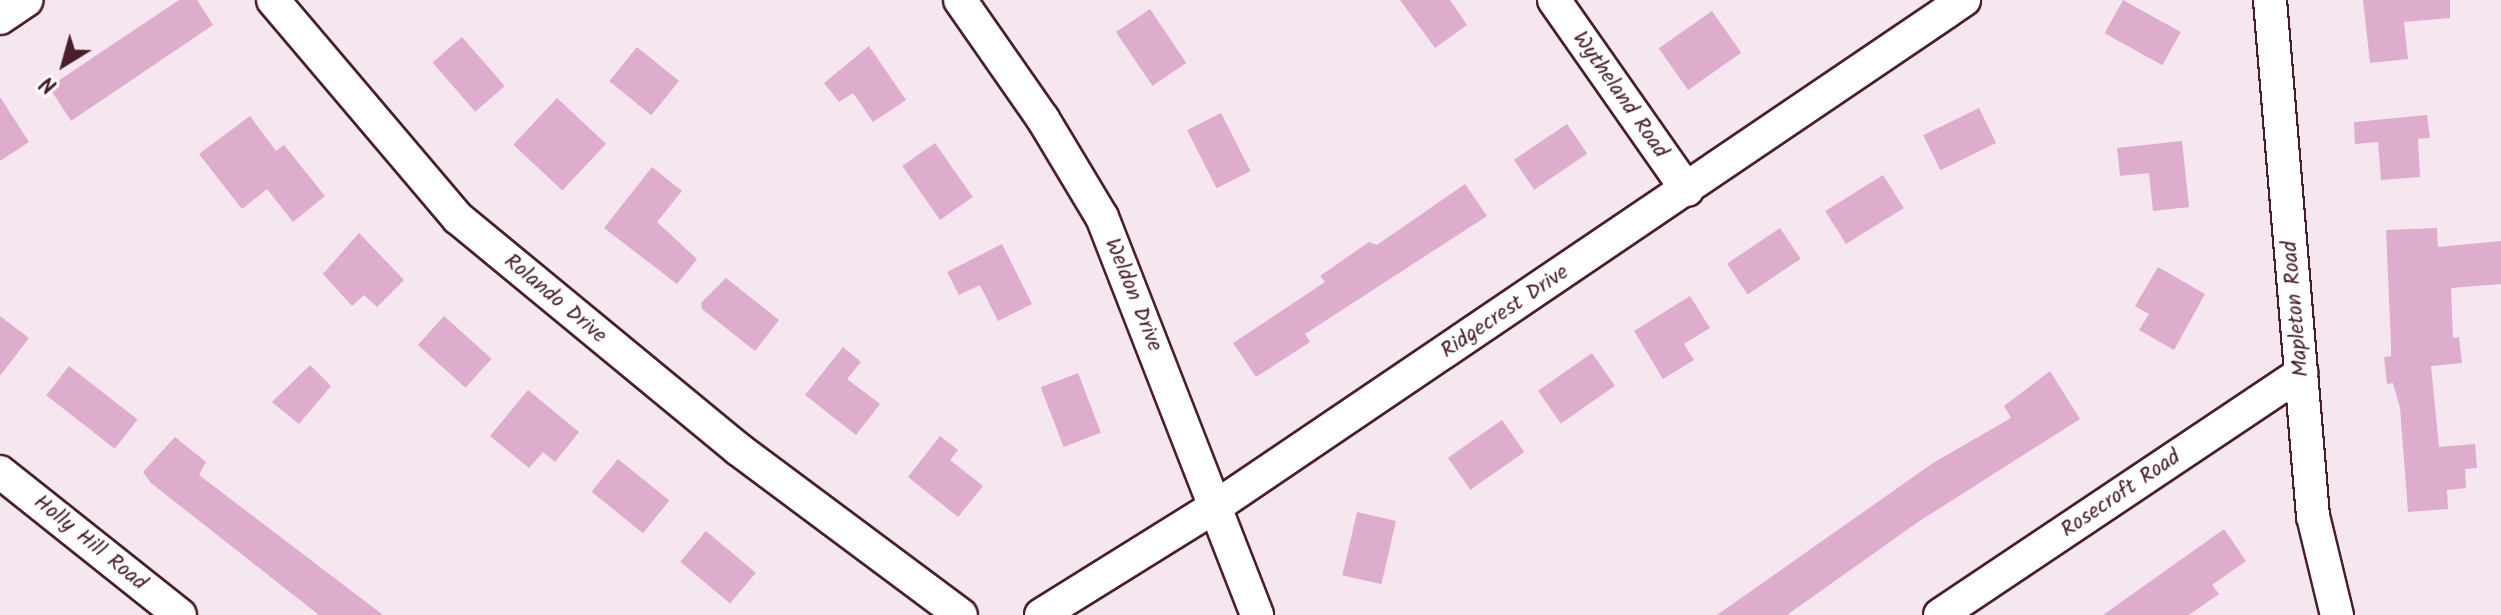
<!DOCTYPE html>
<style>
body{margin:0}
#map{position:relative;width:2501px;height:615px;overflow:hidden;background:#f5e6f0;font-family:Kalam,sans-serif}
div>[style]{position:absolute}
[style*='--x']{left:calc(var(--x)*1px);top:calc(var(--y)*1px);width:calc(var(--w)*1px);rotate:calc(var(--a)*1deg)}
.building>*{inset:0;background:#deadcd;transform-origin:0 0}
.roads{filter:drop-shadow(2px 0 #4a1f2b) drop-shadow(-2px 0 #4a1f2b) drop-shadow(0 2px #4a1f2b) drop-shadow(0 -2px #4a1f2b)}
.minor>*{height:32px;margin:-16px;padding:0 16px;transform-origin:16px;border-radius:16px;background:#fff}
span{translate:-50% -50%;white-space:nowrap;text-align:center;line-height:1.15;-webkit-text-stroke:7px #fff;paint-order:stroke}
.street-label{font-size:22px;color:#4a1f2b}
.north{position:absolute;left:24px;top:24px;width:80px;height:80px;-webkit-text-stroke:6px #fff;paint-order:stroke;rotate:217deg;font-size:22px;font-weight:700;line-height:32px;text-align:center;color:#4a1f2b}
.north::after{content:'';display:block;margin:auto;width:28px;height:36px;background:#4a1f2b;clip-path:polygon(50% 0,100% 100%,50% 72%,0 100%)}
</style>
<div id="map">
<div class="building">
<div style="clip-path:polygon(179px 0,197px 0,213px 25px,71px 121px,49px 87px)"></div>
<div style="clip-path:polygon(1400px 0,1450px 0,1467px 25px,1435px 48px)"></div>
<div style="left:2123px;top:0;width:66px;height:38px;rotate:29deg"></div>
<div style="clip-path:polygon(2363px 0,2450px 0,2450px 18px,2404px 22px,2408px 59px,2370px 63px)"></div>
<div style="left:1150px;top:9px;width:65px;height:41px;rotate:56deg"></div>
<div style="left:1712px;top:11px;width:51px;height:65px;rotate:55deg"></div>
<div style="left:462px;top:37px;width:65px;height:39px;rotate:49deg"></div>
<div style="clip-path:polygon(869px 46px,906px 100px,873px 122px,853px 93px,839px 102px,824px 83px)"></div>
<div style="left:637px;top:47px;width:54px;height:44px;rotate:39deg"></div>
<div style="clip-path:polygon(0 97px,29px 142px,0 161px)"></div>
<div style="left:557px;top:98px;width:67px;height:64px;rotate:43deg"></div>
<div style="left:1979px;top:108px;width:39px;height:62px;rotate:64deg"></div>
<div style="left:1221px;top:113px;width:65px;height:38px;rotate:63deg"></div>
<div style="clip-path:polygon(2427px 115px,2430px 138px,2418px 139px,2420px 177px,2381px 180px,2378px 142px,2355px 144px,2354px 122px)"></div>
<div style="clip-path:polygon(250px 116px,276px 151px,284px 145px,325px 196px,293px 222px,267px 189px,242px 209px,199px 154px)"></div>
<div style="left:1567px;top:124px;width:36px;height:64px;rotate:56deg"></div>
<div style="clip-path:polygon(2182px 141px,2189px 207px,2153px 211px,2149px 173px,2120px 176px,2117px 148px)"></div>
<div style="left:935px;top:143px;width:66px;height:40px;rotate:55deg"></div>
<div style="clip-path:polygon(652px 167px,682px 191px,657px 222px,697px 259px,677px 284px,604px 228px)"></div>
<div style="left:1883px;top:175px;width:39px;height:68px;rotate:58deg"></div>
<div style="clip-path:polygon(1465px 184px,1487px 216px,1305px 334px,1310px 342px,1256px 377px,1233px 343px,1325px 282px,1320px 276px,1369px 242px,1377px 245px)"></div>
<div style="left:1780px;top:228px;width:37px;height:64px;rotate:56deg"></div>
<div style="clip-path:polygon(2437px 228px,2438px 247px,2501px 241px,2501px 284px,2451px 288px,2453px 338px,2459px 337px,2462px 363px,2431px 366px,2439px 447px,2475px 444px,2477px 468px,2465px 469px,2466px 488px,2447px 490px,2448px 509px,2408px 512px,2400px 408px,2393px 383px,2387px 384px,2384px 357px,2391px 356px,2391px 344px,2386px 230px)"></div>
<div style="clip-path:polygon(359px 233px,404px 280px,377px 307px,364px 295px,352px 306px,323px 274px)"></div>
<div style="clip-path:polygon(1002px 244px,1032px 304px,998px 321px,980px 285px,959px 295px,947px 272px)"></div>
<div style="clip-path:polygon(2158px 267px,2205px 294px,2174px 350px,2139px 330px,2149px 314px,2135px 306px)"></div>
<div style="clip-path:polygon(726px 278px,779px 320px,755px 351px,702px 309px,701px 303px)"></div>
<div style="clip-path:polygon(1690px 296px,1710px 328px,1684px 344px,1694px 360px,1663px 379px,1634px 331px)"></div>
<div style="clip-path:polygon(0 316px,29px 338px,0 376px)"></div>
<div style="left:444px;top:316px;width:64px;height:39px;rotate:42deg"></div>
<div style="clip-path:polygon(843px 347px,861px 362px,847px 379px,880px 404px,856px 435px,805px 395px)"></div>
<div style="left:1592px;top:353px;width:40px;height:66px;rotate:55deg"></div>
<div style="clip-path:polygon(310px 365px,331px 386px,299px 424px,272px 402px)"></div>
<div style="left:69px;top:366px;width:87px;height:37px;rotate:38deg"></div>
<div style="clip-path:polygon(2050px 371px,2080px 419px,1918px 522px,1787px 615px,1717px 615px,1933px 463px,2011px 418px,2004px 406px)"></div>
<div style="left:1078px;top:373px;width:64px;height:40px;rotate:69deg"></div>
<div style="clip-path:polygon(528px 390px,579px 432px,555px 462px,543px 452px,529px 468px,490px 436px)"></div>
<div style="left:1502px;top:420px;width:39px;height:66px;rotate:55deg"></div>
<div style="clip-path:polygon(940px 436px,958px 450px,950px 460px,983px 486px,958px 517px,908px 477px)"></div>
<div style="clip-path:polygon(175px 437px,206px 462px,199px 475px,383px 615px,319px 615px,151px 483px,143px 472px)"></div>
<div style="left:618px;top:459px;width:66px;height:42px;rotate:39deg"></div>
<div style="left:1357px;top:512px;width:40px;height:65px;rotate:13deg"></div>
<div style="clip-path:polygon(2224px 529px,2246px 561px,2212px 585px,2219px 594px,2189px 615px,2103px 615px)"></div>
<div style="left:706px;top:531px;width:65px;height:40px;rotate:40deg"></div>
</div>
<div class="roads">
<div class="minor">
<div style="--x:273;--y:0;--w:286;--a:49.7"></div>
<div style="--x:458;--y:218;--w:363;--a:39.5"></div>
<div style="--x:738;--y:449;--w:278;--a:36.7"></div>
<div style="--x:960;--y:0;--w:145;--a:55.1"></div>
<div style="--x:1043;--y:119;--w:114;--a:59"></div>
<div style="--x:1102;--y:217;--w:427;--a:68.7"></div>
<div style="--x:1554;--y:0;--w:232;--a:55"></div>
<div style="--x:2270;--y:0;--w:518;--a:85.24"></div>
<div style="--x:2313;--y:516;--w:102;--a:76.4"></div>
<div style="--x:0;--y:18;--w:32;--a:-34"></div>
<div style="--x:0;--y:472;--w:230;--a:38.5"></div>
<div style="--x:1041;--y:615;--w:208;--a:-31.9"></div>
<div style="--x:1218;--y:505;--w:901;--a:-34.1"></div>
<div style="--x:1940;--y:615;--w:435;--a:-33.8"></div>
</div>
</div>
<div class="street-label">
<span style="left:1620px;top:95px;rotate:55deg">Wytheland Road</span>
<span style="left:1133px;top:295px;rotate:68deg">Weldon Drive</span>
<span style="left:555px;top:299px;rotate:40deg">Rolando Drive</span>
<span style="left:2296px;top:309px;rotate:-95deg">Mapleton Road</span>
<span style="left:1505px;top:312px;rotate:-34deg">Ridgecrest Drive</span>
<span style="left:2121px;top:494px;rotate:-34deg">Rosecroft Road</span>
<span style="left:90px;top:543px;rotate:39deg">Holly Hill Road</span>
</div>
<div class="north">N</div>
</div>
